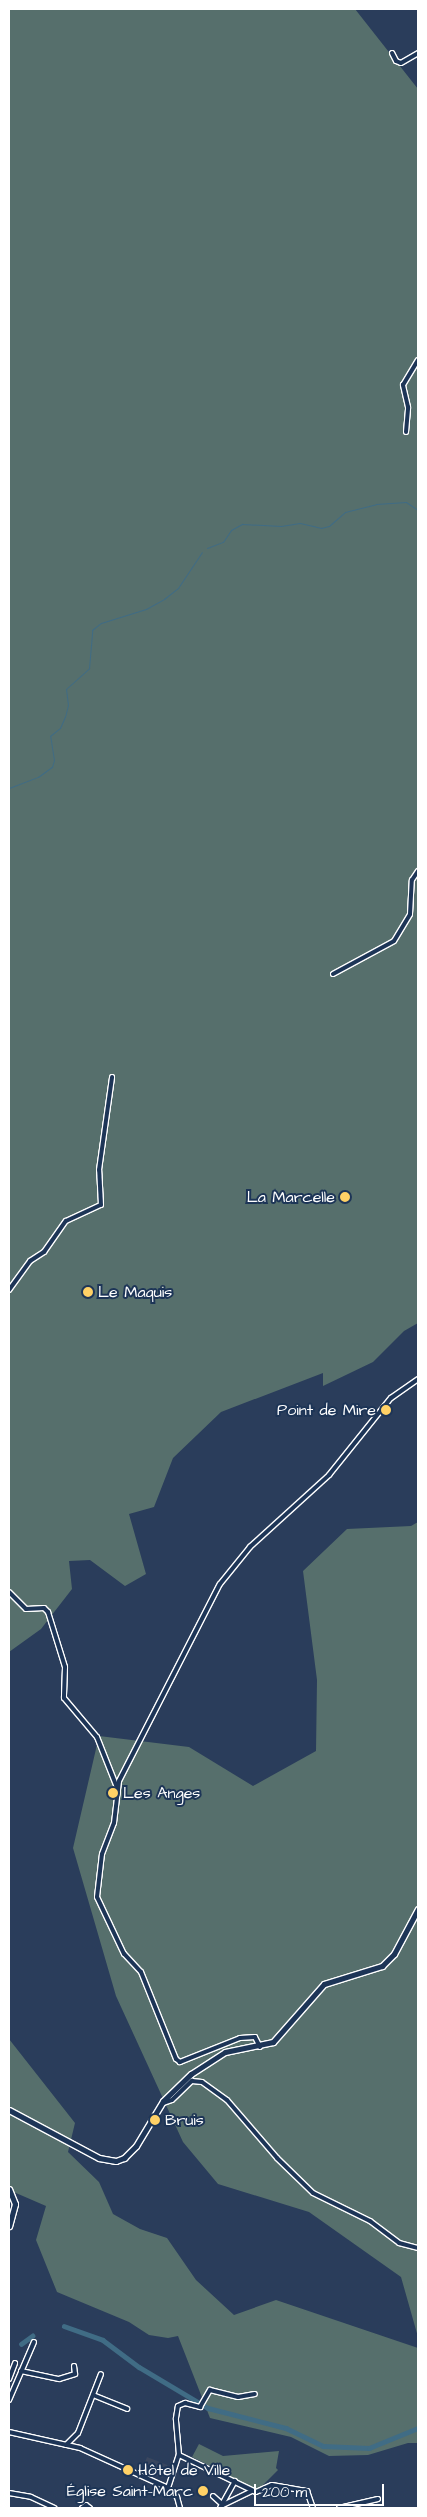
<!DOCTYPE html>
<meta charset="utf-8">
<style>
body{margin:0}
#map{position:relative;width:427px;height:2517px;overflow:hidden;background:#2a3d5b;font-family:"Architects Daughter",sans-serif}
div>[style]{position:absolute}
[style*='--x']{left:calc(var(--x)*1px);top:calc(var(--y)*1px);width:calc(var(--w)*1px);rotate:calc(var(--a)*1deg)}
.built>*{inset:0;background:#3a475f;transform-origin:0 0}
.green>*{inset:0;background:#566f6c}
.stream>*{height:1px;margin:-0.5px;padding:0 0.5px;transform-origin:0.5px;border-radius:0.5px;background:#406c85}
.canal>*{height:4.5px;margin:-2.25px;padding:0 2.25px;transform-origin:2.25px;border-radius:2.25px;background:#406c85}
.roads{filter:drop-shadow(1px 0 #fff) drop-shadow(-1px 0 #fff) drop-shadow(0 1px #fff) drop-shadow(0 -1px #fff)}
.minor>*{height:4px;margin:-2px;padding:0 2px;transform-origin:2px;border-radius:2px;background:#1d3557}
.tertiary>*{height:5px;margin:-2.5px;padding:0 2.5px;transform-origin:2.5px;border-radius:2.5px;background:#1d3557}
.dots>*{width:14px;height:14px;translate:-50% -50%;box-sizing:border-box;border:2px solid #1d3557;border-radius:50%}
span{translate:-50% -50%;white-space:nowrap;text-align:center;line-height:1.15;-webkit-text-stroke:4px #1d3557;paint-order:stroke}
.poi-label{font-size:16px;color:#fff}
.right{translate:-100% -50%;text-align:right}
.left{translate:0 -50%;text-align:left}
.frame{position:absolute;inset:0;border:10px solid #fff;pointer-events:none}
.scale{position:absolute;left:254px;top:2484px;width:130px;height:22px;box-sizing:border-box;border:2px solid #fff;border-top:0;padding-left:6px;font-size:15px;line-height:18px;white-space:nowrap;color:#fff;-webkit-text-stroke:4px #1d3557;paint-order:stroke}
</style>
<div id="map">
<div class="built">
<div style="left:147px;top:2457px;width:22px;height:14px;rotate:21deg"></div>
</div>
<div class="green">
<div style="clip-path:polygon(9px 9px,355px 9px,418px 89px,418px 1323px,404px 1331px,373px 1362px,323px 1386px,323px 1373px,221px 1412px,173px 1458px,154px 1507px,129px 1514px,146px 1574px,125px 1586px,90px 1560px,69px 1561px,72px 1589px,41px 1629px,9px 1652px)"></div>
<div style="clip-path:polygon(418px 1522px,418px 2337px,401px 2277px,309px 2212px,218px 2184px,183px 2142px,116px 1996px,73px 1848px,99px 1736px,189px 1747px,253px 1786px,316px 1751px,317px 1680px,303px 1571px,347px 1529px,411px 1526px)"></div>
<div style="clip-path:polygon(9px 2039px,75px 2123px,68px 2152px,99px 2182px,113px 2214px,140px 2229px,167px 2238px,196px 2280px,234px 2315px,276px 2300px,418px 2348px,418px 2443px,408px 2443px,368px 2455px,329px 2456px,291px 2437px,210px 2418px,178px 2336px,168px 2338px,149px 2335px,129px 2322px,57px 2292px,36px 2240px,46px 2206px,9px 2190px)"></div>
<div style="clip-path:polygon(199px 2444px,223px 2456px,279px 2451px,276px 2468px,278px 2470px,258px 2490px,192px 2457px)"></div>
</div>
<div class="stream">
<div style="--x:207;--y:548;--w:17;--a:-21"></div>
<div style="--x:223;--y:542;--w:14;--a:-56"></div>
<div style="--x:231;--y:530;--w:13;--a:-29"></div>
<div style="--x:242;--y:524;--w:39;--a:3"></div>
<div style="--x:281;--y:526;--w:19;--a:-9"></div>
<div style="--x:300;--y:523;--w:22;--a:13"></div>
<div style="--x:321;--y:528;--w:8;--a:-14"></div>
<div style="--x:329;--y:526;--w:21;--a:-41"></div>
<div style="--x:345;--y:512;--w:32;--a:-14"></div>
<div style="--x:376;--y:504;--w:30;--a:-4"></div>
<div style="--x:406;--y:502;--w:14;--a:34"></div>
<div style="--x:9;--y:788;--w:31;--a:-21"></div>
<div style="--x:38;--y:777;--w:17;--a:-36"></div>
<div style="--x:52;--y:767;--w:7;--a:-74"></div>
<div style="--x:54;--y:760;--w:24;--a:-99"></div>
<div style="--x:50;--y:736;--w:13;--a:-39"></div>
<div style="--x:60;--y:728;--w:12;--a:-66"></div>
<div style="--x:65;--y:717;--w:12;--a:-76"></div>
<div style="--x:68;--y:705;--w:16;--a:-97"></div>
<div style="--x:66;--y:689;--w:31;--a:-42"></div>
<div style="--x:89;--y:668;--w:38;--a:-85"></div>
<div style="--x:92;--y:630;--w:11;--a:-38"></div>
<div style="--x:101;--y:623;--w:47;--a:-17.3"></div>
<div style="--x:146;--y:609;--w:21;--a:-29"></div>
<div style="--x:164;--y:599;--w:18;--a:-38"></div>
<div style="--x:178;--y:588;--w:43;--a:-56.3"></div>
</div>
<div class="canal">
<div style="--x:64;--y:2326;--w:41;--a:19.7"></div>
<div style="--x:103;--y:2340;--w:45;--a:36.9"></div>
<div style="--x:139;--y:2367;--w:80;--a:30.7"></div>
<div style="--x:208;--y:2408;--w:81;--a:14.4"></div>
<div style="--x:286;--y:2428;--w:41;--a:25.9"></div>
<div style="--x:323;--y:2446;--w:46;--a:2.5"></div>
<div style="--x:369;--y:2448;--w:53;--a:-22.2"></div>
<div style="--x:21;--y:2344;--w:14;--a:-36"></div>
</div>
<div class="roads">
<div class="minor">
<div style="--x:392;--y:53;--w:9;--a:63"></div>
<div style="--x:396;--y:61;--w:5;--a:22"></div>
<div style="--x:401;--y:63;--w:20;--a:-30"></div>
<div style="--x:406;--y:432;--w:25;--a:-85"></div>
<div style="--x:408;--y:407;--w:23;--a:-103"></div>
<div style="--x:403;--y:385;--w:29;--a:-59"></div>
<div style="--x:333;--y:974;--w:69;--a:-28.4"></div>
<div style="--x:394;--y:941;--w:31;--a:-59"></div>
<div style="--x:410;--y:914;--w:34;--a:-87"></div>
<div style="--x:412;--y:880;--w:11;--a:-56"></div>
<div style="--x:9;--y:1290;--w:36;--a:-54"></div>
<div style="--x:30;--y:1261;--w:17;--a:-33"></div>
<div style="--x:44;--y:1252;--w:38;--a:-55"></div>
<div style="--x:66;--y:1221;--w:38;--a:-25"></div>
<div style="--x:101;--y:1205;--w:35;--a:-93"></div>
<div style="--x:99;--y:1170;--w:94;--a:-82"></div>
<div style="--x:9;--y:1592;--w:24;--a:45"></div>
<div style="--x:26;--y:1609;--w:18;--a:-3"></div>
<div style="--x:44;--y:1608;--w:6;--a:45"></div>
<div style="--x:48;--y:1612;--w:58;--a:72.8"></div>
<div style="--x:65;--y:1667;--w:31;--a:92"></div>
<div style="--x:64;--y:1698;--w:51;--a:49.8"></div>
<div style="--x:97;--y:1737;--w:57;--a:68.4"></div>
<div style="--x:260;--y:2047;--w:11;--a:-117"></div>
<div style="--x:255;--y:2037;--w:15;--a:176"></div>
<div style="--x:240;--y:2038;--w:65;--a:158.2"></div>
<div style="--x:180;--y:2062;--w:5;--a:-143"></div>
<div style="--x:176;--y:2059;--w:94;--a:-111.9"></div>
<div style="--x:141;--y:1972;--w:25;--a:-133"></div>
<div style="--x:124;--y:1954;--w:63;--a:-115.3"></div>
<div style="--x:97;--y:1897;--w:43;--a:-83.4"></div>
<div style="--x:102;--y:1854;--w:33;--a:-69"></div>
<div style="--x:114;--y:1823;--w:42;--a:-83.2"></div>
<div style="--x:119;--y:1781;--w:221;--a:-62.9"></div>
<div style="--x:220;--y:1584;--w:48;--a:-51"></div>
<div style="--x:250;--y:1547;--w:107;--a:-42.3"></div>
<div style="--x:329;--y:1475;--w:99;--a:-51.2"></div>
<div style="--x:391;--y:1398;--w:33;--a:-35"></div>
<div style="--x:163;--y:2103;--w:9;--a:-18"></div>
<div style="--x:172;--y:2100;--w:28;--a:-44"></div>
<div style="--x:192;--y:2081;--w:10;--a:6"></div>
<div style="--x:202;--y:2082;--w:31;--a:36"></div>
<div style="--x:227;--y:2100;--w:77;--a:49.2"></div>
<div style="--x:277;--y:2158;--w:50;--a:44.2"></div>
<div style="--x:313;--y:2193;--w:64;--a:26.2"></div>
<div style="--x:370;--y:2221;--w:36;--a:37"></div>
<div style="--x:399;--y:2243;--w:20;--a:15"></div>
<div style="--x:21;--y:2371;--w:39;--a:12"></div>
<div style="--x:59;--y:2379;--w:17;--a:-17"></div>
<div style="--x:75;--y:2374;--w:8;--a:-97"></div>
<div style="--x:9;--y:2379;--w:17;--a:-69"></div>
<div style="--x:93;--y:2395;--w:37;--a:22"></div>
<div style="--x:9;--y:2400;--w:63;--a:-66.7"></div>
<div style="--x:9;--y:2432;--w:73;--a:12.7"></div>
<div style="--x:80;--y:2448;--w:97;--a:24.4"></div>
<div style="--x:66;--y:2445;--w:17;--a:-45"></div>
<div style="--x:78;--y:2433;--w:63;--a:-68.7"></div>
<div style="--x:179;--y:2455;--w:85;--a:25.7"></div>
<div style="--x:256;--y:2492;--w:17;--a:-24"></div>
<div style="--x:272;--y:2485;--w:36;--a:10"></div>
<div style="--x:307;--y:2491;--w:18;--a:71"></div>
<div style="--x:168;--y:2488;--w:35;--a:-72"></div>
<div style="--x:179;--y:2455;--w:37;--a:-95"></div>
<div style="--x:176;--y:2418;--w:12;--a:-81"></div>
<div style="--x:178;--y:2406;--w:8;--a:-23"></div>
<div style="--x:185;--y:2403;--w:16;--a:15"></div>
<div style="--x:200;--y:2407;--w:20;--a:-60"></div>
<div style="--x:210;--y:2390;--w:29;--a:14"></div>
<div style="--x:238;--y:2397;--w:17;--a:-10"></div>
<div style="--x:168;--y:2488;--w:13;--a:45"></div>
<div style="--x:177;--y:2497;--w:11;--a:75"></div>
<div style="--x:9;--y:2493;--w:22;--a:10"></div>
<div style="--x:31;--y:2497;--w:26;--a:25"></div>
<div style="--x:213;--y:2496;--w:13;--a:42"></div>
<div style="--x:223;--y:2505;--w:32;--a:-26"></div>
<div style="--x:82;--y:2508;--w:5;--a:-37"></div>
<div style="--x:86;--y:2505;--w:5;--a:37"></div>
<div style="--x:220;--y:2508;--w:31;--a:-61"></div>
<div style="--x:339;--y:2508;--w:40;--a:-13"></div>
</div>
<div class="tertiary">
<div style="--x:9;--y:2110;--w:102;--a:28.1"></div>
<div style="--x:99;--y:2158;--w:17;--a:10"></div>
<div style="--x:116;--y:2161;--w:9;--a:-21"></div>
<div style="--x:124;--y:2158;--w:17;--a:-45"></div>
<div style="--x:136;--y:2146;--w:52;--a:-59"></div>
<div style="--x:163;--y:2101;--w:39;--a:-44"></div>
<div style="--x:191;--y:2074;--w:40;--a:-32.9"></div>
<div style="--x:225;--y:2052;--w:49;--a:-11.8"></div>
<div style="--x:273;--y:2042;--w:77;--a:-48.7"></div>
<div style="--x:324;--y:1984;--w:61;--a:-17.2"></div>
<div style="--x:382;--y:1966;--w:17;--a:-45"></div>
<div style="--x:394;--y:1954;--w:51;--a:-61.9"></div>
<div style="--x:9;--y:2189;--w:16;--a:68"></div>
<div style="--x:15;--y:2204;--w:23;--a:105"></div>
</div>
</div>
<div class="dots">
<div style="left:345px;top:1197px;background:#ffd166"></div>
<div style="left:88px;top:1292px;background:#ffd166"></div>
<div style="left:386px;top:1410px;background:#ffd166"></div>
<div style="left:113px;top:1793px;background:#ffd166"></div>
<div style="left:155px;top:2120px;background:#ffd166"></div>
<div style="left:128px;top:2470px;background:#ffd166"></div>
<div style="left:203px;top:2491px;background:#ffd166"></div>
</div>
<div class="poi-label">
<span class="right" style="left:335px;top:1197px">La Marcelle</span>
<span class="left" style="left:98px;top:1292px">Le Maquis</span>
<span class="right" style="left:376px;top:1410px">Point de Mire</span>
<span class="left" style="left:123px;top:1793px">Les Anges</span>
<span class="left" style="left:165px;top:2120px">Bruis</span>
<span class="left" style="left:138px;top:2470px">Hôtel de Ville</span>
<span class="right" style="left:193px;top:2491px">Église Saint-Marc</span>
</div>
<div class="frame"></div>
<div class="scale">200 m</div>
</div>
